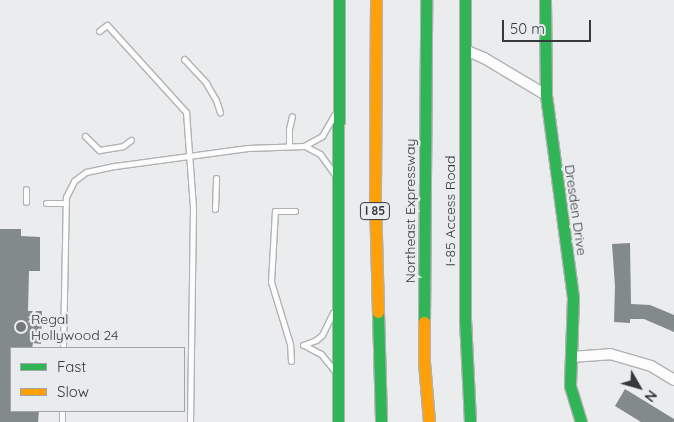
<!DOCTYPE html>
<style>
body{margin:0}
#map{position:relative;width:674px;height:422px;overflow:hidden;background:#eaecee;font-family:Quicksand,sans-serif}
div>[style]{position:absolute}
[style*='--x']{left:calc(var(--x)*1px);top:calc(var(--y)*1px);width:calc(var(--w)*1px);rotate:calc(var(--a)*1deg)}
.building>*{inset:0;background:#828a8c}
.roads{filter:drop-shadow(1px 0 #b1b2b3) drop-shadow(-1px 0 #b1b2b3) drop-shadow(0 1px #b1b2b3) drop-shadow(0 -1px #b1b2b3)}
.lane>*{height:5px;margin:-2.5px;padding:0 2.5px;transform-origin:2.5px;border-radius:2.5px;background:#fcfcfc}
.street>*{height:10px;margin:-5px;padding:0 5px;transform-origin:5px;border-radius:5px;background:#fcfcfc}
.fast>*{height:11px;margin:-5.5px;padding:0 5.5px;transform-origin:5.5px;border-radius:5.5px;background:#30b455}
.slow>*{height:11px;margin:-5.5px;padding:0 5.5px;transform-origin:5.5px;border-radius:5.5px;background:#ff9f0a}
.dots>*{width:14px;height:14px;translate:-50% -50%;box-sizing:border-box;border:2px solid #e9ecef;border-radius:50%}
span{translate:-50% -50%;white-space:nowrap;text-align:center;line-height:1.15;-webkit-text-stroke:5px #e9ecef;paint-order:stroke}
.shield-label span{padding:1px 4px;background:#e9ecef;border:1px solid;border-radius:4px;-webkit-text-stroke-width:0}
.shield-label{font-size:12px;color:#373839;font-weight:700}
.street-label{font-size:14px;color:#373839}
.poi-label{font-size:14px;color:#373839}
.left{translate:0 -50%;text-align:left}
.legend{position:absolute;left:10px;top:347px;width:175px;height:65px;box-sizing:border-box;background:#e9ecef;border:1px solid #a2a4a6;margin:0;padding:6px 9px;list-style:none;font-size:15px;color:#373839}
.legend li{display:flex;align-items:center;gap:10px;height:25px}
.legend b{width:25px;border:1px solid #a2a4a6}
.north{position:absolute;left:614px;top:362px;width:50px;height:50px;-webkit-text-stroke:4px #e9ecef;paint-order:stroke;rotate:128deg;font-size:14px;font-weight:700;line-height:20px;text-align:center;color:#373839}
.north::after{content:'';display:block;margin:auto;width:18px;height:22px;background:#373839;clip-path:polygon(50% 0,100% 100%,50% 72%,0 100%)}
.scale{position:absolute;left:502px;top:20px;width:89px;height:22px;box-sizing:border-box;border:2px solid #373839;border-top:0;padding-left:6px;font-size:15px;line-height:18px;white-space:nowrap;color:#373839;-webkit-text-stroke:4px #e9ecef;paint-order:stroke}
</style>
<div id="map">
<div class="building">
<div style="clip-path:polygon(0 229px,21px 229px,21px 236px,40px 237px,40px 271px,29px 271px,28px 311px,42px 311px,41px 344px,33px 343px,32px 348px,11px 348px,11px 411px,39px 411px,38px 422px,0 422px)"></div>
<div style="clip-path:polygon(630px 243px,631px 304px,650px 305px,674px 315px,674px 332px,644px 319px,630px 319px,630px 323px,614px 322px,615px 286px,612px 244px)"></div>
<div style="clip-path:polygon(625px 389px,674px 419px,674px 422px,641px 422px,615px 406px)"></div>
</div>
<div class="roads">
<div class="lane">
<div style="--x:99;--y:31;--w:10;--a:-37"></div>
<div style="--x:107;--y:25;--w:118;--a:47.8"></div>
<div style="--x:186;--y:112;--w:96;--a:85.8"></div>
<div style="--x:193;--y:208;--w:214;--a:90.8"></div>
<div style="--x:184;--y:59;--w:33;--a:47"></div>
<div style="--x:206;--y:83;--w:20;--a:60"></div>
<div style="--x:216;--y:100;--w:13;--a:72"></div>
<div style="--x:85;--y:136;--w:20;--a:45"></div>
<div style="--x:99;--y:150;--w:24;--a:-9"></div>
<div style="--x:123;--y:146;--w:10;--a:-37"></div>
<div style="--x:289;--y:146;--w:17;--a:-90"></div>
<div style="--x:289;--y:129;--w:13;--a:-77"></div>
<div style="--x:305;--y:146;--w:17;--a:28"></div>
<div style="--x:320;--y:154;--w:24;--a:54"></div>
<div style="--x:26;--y:202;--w:13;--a:-90"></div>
<div style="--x:46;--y:203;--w:20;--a:0"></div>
<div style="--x:215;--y:209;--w:31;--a:-88"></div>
<div style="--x:303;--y:345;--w:14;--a:-21"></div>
<div style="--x:316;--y:340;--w:8;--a:-40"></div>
<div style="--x:322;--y:335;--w:25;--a:-64"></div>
<div style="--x:304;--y:345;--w:19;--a:28"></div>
<div style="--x:321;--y:354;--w:22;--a:51"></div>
<div style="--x:63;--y:348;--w:151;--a:-88.9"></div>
<div style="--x:66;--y:197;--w:18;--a:-63"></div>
<div style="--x:74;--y:181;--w:15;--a:-37"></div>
<div style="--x:86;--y:172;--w:30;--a:-12"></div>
<div style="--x:115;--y:166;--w:134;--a:-7.7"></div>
<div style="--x:248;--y:148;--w:56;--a:-2"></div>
<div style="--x:304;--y:146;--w:21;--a:-29"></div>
<div style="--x:322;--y:136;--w:24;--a:-60"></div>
<div style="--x:291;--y:361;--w:17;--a:-93"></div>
<div style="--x:290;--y:344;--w:65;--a:-107"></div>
<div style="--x:271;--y:282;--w:71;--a:-86.8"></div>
<div style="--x:275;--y:211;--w:20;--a:0"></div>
<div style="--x:62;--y:422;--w:11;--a:-90"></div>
</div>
<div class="street">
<div style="--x:465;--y:50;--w:21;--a:23"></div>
<div style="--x:484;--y:58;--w:72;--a:30.8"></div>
<div style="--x:571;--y:357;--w:39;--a:-4"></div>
<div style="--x:610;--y:354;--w:43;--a:16.3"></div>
<div style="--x:651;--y:366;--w:27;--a:31"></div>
</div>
<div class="fast">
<div style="--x:465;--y:0;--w:319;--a:90"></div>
<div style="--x:465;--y:319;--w:103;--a:87.2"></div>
<div style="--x:545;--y:0;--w:95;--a:89.4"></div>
<div style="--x:546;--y:95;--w:205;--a:82.4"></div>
<div style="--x:573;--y:298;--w:88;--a:92"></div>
<div style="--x:570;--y:386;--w:38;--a:73"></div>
<div style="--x:378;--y:312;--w:110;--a:88.4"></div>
<div style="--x:424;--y:322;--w:322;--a:-89.6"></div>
<div style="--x:338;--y:422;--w:422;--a:-89.9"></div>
</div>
<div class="slow">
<div style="--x:376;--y:0;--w:198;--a:90.3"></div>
<div style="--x:375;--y:198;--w:114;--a:88.5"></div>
<div style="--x:424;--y:322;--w:40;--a:90"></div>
<div style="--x:424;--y:362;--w:60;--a:85.2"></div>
</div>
</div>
<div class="dots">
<div style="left:21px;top:327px;background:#767778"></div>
</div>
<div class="shield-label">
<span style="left:375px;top:211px">I 85</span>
</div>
<div class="street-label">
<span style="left:576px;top:210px;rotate:82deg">Dresden Drive</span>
<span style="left:410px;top:211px;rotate:-90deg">Northeast Expressway</span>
<span style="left:450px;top:211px;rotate:-90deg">I-85 Access Road</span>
</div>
<div class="poi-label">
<span class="left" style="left:31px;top:327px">Regal<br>Hollywood 24</span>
</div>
<ul class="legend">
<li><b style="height:6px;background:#30b455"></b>Fast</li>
<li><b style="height:6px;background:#ff9f0a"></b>Slow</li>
</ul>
<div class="north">N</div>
<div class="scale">50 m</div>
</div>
